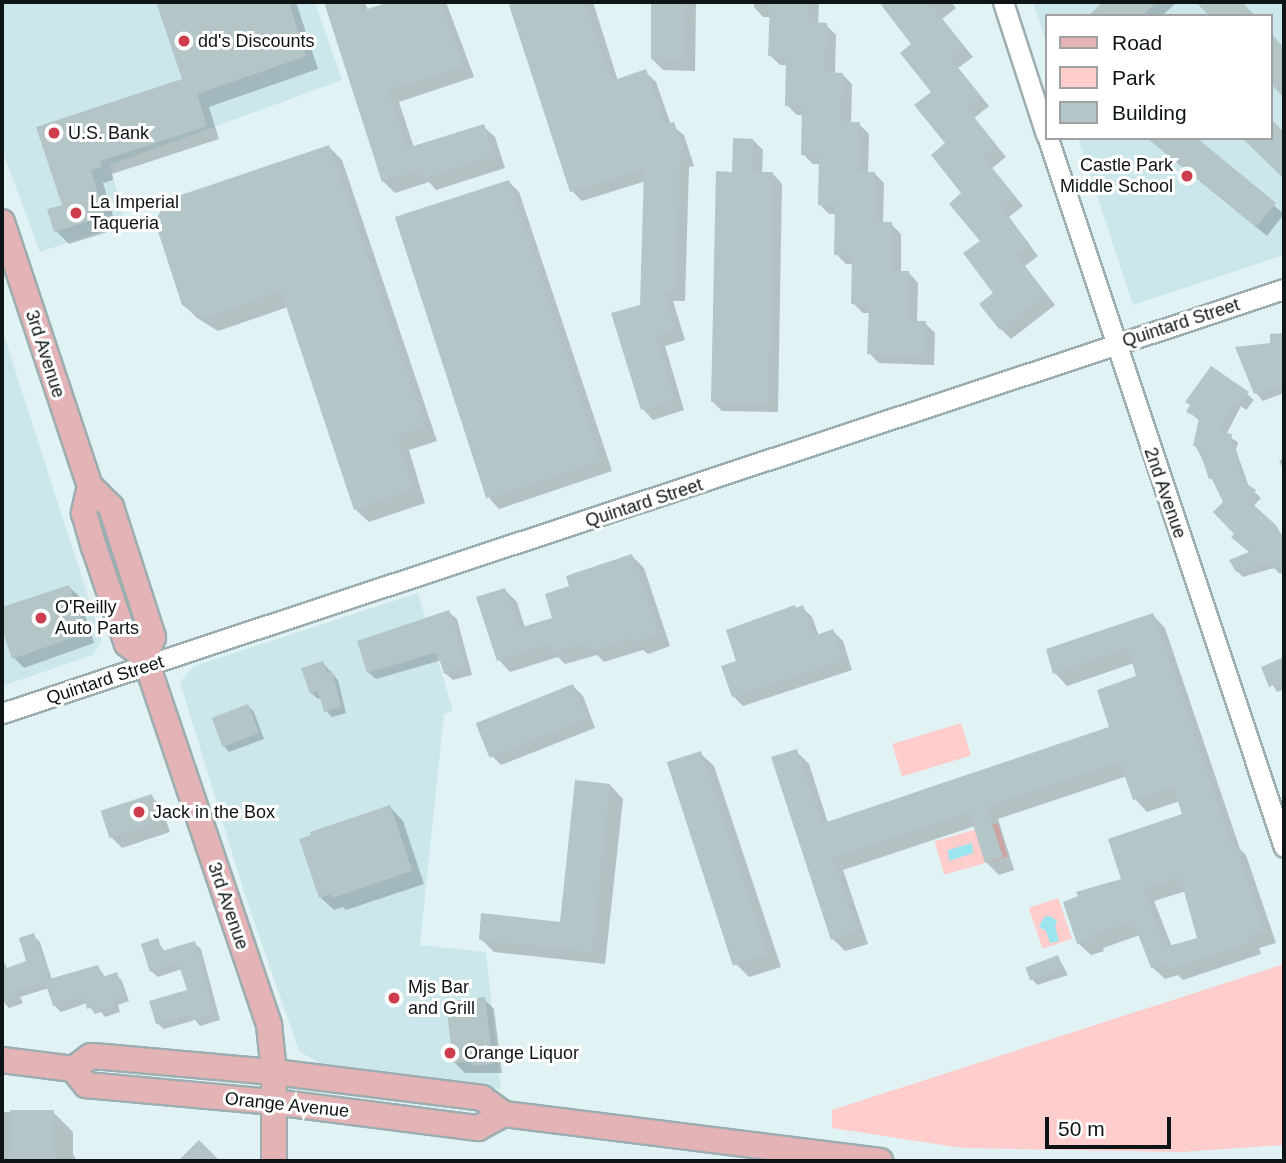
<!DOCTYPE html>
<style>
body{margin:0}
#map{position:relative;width:1286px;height:1163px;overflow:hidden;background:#e0f2f4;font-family:Helvetica,sans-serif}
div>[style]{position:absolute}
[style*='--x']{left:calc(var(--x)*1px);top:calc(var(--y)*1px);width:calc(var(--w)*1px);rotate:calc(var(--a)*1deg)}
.built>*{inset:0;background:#cce7eb}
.green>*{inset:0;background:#fecdcc;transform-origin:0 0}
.water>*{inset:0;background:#9be5ee}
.shadow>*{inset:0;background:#0003}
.building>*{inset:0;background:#b3c5c7;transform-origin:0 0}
.roads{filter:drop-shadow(2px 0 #9daeb0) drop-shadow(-2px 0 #9daeb0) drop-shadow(0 2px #9daeb0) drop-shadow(0 -2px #9daeb0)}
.minor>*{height:19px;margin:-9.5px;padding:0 9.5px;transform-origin:9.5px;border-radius:9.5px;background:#fff}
.major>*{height:24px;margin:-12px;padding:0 12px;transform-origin:12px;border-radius:12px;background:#e3b3b5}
.dots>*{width:19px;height:19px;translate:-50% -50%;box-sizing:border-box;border:4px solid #fff;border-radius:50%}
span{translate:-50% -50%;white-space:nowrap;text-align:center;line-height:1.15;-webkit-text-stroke:6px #fff;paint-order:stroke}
.poi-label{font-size:18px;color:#0f1516}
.left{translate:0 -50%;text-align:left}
.right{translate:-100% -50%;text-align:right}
.street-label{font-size:18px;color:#0f1516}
.frame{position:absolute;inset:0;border:4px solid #0f1516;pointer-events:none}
.legend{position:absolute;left:1045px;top:14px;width:228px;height:126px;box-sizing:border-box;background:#fff;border:2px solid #9fa1a2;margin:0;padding:9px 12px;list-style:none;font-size:21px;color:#0f1516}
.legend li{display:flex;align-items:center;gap:14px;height:35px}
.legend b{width:35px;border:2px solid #9fa1a2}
.scale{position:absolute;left:1045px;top:1117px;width:126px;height:32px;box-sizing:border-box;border:4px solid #0f1516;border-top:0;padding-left:9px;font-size:21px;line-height:24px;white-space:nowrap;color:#0f1516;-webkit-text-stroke:5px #fff;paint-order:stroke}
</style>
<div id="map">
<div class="built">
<div style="clip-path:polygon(2px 2px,315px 2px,342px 80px,110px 165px,126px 223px,40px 252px,2px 150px)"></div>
<div style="clip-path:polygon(1033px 2px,1284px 2px,1284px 255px,1133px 305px,1078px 138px,1270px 138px,1270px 16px,1046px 16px,1046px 42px)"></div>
<div style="clip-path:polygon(2px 329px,102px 640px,93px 655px,2px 686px)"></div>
<div style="clip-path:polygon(418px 593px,453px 711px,444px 714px,420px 945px,486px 952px,501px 1089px,322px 1065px,299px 1051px,244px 892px,180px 682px,194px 666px)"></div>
</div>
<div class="green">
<div style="left:961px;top:723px;width:34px;height:72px;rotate:73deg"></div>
<div style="left:998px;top:823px;width:35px;height:66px;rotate:74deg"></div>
<div style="left:1058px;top:898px;width:43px;height:31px;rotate:71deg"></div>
<div style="clip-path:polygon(1284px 964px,1284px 1145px,1182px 1152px,962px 1148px,832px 1128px,832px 1110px)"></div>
</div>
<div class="water">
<div style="clip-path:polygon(972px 843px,973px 853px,949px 861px,948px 850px)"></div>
<div style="clip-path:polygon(1050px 916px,1057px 921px,1055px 927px,1059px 941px,1050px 943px,1046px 931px,1039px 927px,1044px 917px)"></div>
</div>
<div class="shadow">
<div style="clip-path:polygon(158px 2px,296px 2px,318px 69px,209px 107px,219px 139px,112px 174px,113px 180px,103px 183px,117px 229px,69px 244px,56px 231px,64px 206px,39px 128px,184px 81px)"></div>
<div style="clip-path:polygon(325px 2px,365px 2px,368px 11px,396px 2px,446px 2px,474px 77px,399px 102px,414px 148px,483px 126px,495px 137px,505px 168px,436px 190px,429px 182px,395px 193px,383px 181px)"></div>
<div style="clip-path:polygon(510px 2px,593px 2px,618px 81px,645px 71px,656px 82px,671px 125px,684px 135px,694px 166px,689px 167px,685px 301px,673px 301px,685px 340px,665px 346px,684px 410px,653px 420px,643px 409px,646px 181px,582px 201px,572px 191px)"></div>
<div style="clip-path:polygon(652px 2px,696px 2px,695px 71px,663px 70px,651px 58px)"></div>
<div style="clip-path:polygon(754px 2px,819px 2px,818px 24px,826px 25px,836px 35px,835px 74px,842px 74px,852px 84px,851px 124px,859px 124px,869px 134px,868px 173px,874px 173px,884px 183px,883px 224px,891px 224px,901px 234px,901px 273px,909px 273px,918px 283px,917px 323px,925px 323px,935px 333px,934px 365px,879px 363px,869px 353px,870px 313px,863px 313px,853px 303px,854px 264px,846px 264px,836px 254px,837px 214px,829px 214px,819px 204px,820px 164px,813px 164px,803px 154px,804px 115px,797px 115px,787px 105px,788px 65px,780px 65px,770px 55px,771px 17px,763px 17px,754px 7px)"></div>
<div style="clip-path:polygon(888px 2px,951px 2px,956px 8px,942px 19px,973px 57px,958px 68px,989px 106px,974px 118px,1006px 157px,992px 168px,1023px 206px,1009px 217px,1038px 256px,1025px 266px,1055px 305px,1011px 339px,1001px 329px,996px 293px,982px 241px,947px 144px,933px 92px,914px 44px,884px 5px)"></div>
<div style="clip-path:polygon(1106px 2px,1177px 2px,1162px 16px,1095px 16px,1093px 14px)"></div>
<div style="clip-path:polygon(1147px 138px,1195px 138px,1284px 214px,1267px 236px)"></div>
<div style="clip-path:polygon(753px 140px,763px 150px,762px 174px,773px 174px,782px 184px,778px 412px,722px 411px,713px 402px)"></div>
<div style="clip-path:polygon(329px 147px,342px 160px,437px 441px,409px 450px,425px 503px,369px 522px,355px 509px,288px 307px,218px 331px,197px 318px,183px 304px)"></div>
<div style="clip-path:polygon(509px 182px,519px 192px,612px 471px,499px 509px,490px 499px)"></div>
<div style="clip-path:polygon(1284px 335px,1284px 393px,1263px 401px,1256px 393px,1237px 348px,1272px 344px,1271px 336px)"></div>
<div style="clip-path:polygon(1247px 394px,1254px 400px,1246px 410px,1241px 406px,1226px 435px,1238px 442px,1236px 450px,1249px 487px,1261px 498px,1253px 507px,1284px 536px,1284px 572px,1280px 574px,1274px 568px,1243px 577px,1237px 571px,1252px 553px,1236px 534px,1225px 503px,1195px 445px,1200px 421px,1189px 412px)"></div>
<div style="clip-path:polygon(1284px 458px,1284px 469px,1279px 461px)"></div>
<div style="clip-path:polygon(632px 556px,644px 568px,670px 646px,648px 654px,643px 650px,604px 662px,597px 655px,565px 664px,558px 657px,510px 672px,499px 660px,505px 590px,517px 602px,525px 628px,555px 619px,572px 588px)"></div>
<div style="clip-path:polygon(69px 587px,79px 596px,94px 643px,24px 668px,14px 658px,2px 623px,2px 609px)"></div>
<div style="clip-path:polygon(802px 607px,812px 617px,819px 636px,833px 631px,843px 641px,852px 670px,743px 706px,733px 696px,738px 662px)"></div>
<div style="clip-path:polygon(449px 612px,457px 619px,472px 675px,453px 680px,445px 673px,442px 660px,376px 679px,368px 672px)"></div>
<div style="clip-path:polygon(evenodd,1153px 615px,1165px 628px,1240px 849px,1246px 855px,1276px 943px,1259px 948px,1261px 954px,1183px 980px,1178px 975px,1165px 979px,1152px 967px,1140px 935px,1103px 948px,1104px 951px,1091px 955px,1078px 943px,1123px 880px,1184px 815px,1180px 801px,1147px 812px,1135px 799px,1127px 776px,998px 819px,1014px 870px,999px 875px,987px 863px,975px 826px,843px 870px,868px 944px,845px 951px,833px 939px,796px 751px,809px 764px,828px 823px,1112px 728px,1138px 677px,1134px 663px,1067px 686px,1055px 673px,1153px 615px,1186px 891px,1199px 939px,1172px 947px,1154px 901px,1186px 891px)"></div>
<div style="clip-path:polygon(1284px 659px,1284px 689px,1277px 692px,1263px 668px)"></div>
<div style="clip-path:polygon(323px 663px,338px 680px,346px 713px,332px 717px,326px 711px,322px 698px,318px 699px,311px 693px)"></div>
<div style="clip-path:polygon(573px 686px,583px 696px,595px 728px,501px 765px,491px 755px,478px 724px)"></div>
<div style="clip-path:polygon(248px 706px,254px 712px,264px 739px,229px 752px,223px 745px)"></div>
<div style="clip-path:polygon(700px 753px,714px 766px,781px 967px,749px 977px,736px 964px)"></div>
<div style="clip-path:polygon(610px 785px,623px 799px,605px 964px,494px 952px,481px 939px,562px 924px)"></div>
<div style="clip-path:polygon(151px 796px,161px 806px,170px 832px,122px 848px,112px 838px)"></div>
<div style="clip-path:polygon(390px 807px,403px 821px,424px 884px,346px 910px,343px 907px,334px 910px,320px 897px)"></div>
<div style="clip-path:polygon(33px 935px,40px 942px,52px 980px,98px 967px,106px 978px,116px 974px,122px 981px,129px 1001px,118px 1005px,120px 1012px,105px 1017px,101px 1012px,95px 1014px,87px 1003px,61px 1012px,54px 1005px,49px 988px,20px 997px,23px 1003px,9px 1008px,2px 1000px,2px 967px,3px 971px,28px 962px)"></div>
<div style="clip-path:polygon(157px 940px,165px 952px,194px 943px,201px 949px,220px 1020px,200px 1026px,195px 1020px,164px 1029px,157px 1023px,189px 991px,182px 969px,158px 977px,151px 971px)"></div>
<div style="clip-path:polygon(1058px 957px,1068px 975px,1037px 985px,1031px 978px)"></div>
<div style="clip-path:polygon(484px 999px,494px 1009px,502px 1073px,465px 1073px,455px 1063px)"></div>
<div style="clip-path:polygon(2px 1112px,53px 1112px,73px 1132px,73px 1154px,77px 1161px,2px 1161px)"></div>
</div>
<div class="building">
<div style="clip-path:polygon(156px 2px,289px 2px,306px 56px,197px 94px,207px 126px,100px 161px,101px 167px,91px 170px,105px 216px,54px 232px,47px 209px,62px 205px,36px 127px,182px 79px)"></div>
<div style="clip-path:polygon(324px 2px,358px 2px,361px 11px,390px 2px,440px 2px,464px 66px,388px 90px,407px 148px,484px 124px,494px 156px,423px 179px,420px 170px,382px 182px)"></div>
<div style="clip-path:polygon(520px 2px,585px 2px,612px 81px,646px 69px,665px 125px,674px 122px,685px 155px,680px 157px,675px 292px,664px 291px,675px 330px,655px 336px,675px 400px,641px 410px,611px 313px,640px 305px,644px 169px,570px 192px,509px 5px)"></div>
<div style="left:651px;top:2px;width:34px;height:57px"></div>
<div style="clip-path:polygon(770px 2px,809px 2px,809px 22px,827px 23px,825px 72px,843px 73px,841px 122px,860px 122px,858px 171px,875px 172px,874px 222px,892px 222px,891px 271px,909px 271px,908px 321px,926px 321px,925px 356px,867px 354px,869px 305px,851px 304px,852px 255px,834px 255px,835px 206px,818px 205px,819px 155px,801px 155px,802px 106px,785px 106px,786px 57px,768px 56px)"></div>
<div style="clip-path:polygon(879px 2px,929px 2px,964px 46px,950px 58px,981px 96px,966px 107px,997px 146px,983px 157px,1014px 195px,1000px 207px,1030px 245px,1016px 256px,1046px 295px,1000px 330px,979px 304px,993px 293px,963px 253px,980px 241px,949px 204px,961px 193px,931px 155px,945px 143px,914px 105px,931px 92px,900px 53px,911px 44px)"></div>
<div style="clip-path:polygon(1103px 2px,1157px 2px,1142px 16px,1088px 16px)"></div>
<div style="clip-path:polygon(1196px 2px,1242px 2px,1255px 16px,1209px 16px)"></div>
<div style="clip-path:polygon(1270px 32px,1284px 48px,1284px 98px,1270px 83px)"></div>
<div style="clip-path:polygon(1270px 119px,1284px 132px,1284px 179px,1242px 138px,1270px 138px)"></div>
<div style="clip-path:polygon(733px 138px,753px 139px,752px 172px,773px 172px,769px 403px,711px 402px,716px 171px,732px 172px)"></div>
<div style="clip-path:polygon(1147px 138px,1197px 138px,1276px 203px,1256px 227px)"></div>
<div style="clip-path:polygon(329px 145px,425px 427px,396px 436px,413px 489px,354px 510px,281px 291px,203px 318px,182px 305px,155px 222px,166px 200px)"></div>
<div style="left:509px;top:180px;width:296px;height:120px;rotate:72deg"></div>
<div style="clip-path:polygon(1284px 333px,1284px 385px,1254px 394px,1235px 347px,1270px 343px,1270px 334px)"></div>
<div style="clip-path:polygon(1211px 366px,1249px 392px,1239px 405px,1234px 402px,1219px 432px,1232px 434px,1231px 443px,1244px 482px,1256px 490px,1248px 500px,1276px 525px,1284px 540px,1284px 564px,1272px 569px,1269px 562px,1236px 572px,1229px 560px,1249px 552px,1231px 537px,1234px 534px,1213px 512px,1223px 502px,1212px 479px,1209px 479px,1198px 447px,1193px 446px,1199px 418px,1186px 412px,1190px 405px,1185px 402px)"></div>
<div style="clip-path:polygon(632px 554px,659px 634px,634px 643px,633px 638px,591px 651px,588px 643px,552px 653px,549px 644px,497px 661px,476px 597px,505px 588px,519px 628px,552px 618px,545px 594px,569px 586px,566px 576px)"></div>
<div style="clip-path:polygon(69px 585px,86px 633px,12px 659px,2px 629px,2px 607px)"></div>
<div style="clip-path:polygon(795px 605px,796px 608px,803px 605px,814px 636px,833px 629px,843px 660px,732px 697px,721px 666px,736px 661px,726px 630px)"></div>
<div style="clip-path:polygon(449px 610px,466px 667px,444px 674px,437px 652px,367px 673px,357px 641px)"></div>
<div style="clip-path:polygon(evenodd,1153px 613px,1230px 842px,1234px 841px,1264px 930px,1248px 936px,1250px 942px,1169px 969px,1167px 963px,1151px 968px,1133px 921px,1091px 935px,1093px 939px,1077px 944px,1063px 902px,1078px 896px,1076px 892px,1121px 879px,1108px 839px,1182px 814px,1173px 787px,1133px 800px,1120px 762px,986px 806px,1003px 857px,985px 863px,969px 812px,832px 858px,857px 931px,831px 940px,771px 757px,797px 749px,821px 824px,1109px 727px,1097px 690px,1136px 676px,1128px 648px,1053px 674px,1046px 649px,1153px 613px,1180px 877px,1197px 938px,1165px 947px,1143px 889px,1180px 877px)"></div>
<div style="clip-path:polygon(1284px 657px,1284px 681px,1269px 687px,1261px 667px)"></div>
<div style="clip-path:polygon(323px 661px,327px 673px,332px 671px,341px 707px,324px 712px,318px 691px,310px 694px,301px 668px)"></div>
<div style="left:573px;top:684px;width:37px;height:105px;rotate:68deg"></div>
<div style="left:248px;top:704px;width:31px;height:39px;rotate:69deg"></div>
<div style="left:701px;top:751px;width:214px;height:36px;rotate:72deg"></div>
<div style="clip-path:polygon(575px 780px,610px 784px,592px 952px,479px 940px,481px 913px,560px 922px)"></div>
<div style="left:152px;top:794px;width:29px;height:54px;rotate:72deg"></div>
<div style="clip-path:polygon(390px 805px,412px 871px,332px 898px,330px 894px,319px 898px,299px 839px,311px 835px,310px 832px)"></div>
<div style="clip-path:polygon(34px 933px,49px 979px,98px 965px,102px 977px,117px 972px,124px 995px,113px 999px,115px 1006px,97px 1011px,96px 1006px,87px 1009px,84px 996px,53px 1006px,45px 981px,15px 991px,17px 997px,2px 1002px,2px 958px,7px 968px,26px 961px,19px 938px)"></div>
<div style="clip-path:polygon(158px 938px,162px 951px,195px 941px,214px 1014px,193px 1020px,190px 1014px,156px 1024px,149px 1001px,187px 990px,178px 962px,150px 972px,141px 944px)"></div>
<div style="left:1058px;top:955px;width:14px;height:35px;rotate:69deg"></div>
<div style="clip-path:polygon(485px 997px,493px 1064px,473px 1066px,472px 1061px,453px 1063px,446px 1002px)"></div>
<div style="left:10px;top:1110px;width:44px;height:49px"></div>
<div style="clip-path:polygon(199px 1140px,220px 1161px,178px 1161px)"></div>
</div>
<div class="roads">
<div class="minor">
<div style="--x:1003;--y:2;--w:139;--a:72"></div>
<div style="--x:1048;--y:138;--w:747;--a:71.59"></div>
<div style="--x:2;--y:713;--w:1350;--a:-18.3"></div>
</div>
<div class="major">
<div style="--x:2;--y:222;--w:278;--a:71.6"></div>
<div style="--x:90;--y:486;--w:30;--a:45"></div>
<div style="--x:111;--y:507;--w:137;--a:72.1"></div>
<div style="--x:153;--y:637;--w:22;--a:112"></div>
<div style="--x:145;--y:657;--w:10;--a:73"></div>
<div style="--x:148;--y:667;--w:378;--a:71.3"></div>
<div style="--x:269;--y:1025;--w:47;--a:83.9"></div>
<div style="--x:274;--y:1072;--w:89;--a:90"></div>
<div style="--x:90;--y:486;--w:28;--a:103"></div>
<div style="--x:84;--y:513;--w:35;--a:74"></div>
<div style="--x:94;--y:547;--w:102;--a:71.2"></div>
<div style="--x:127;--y:644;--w:22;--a:36"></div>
<div style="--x:2;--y:1060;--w:72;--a:7.2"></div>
<div style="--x:73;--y:1069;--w:22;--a:-36"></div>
<div style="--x:91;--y:1056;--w:14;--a:4"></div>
<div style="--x:105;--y:1057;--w:170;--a:5.1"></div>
<div style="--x:274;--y:1072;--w:210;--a:7.1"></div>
<div style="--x:482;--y:1098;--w:27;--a:36"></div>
<div style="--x:504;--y:1114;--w:379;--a:7.1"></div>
<div style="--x:73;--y:1069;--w:21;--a:51"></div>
<div style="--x:86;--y:1085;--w:189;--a:5.2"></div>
<div style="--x:274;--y:1102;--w:206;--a:7.3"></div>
<div style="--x:478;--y:1128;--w:30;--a:-28"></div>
</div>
</div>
<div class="dots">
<div style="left:184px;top:41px;background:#cd3d4d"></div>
<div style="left:54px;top:133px;background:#cd3d4d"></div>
<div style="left:1187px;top:176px;background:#cd3d4d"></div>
<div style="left:76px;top:213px;background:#cd3d4d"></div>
<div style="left:41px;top:618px;background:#cd3d4d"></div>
<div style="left:139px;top:812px;background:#cd3d4d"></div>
<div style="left:394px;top:998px;background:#cd3d4d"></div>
<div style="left:450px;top:1053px;background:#cd3d4d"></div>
</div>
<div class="poi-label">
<span class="left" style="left:198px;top:41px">dd's Discounts</span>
<span class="left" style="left:68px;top:133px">U.S. Bank</span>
<span class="right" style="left:1173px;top:176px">Castle Park<br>Middle School</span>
<span class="left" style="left:90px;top:213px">La Imperial<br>Taqueria</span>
<span class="left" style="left:55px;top:618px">O'Reilly<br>Auto Parts</span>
<span class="left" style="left:153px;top:812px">Jack in the Box</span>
<span class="left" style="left:408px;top:998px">Mjs Bar<br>and Grill</span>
<span class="left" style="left:464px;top:1053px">Orange Liquor</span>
</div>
<div class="street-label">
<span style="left:1181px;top:323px;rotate:-18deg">Quintard Street</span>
<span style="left:45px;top:354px;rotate:72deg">3rd Avenue</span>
<span style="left:1165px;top:493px;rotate:71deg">2nd Avenue</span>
<span style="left:644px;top:503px;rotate:-18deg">Quintard Street</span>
<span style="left:105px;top:680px;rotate:-18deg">Quintard Street</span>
<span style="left:228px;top:906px;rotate:71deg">3rd Avenue</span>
<span style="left:287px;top:1105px;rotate:6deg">Orange Avenue</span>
</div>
<div class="frame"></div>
<ul class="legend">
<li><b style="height:9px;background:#e3b3b5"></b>Road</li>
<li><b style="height:19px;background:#fecdcc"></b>Park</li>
<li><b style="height:19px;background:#b3c5c7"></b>Building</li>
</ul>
<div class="scale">50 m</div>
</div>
